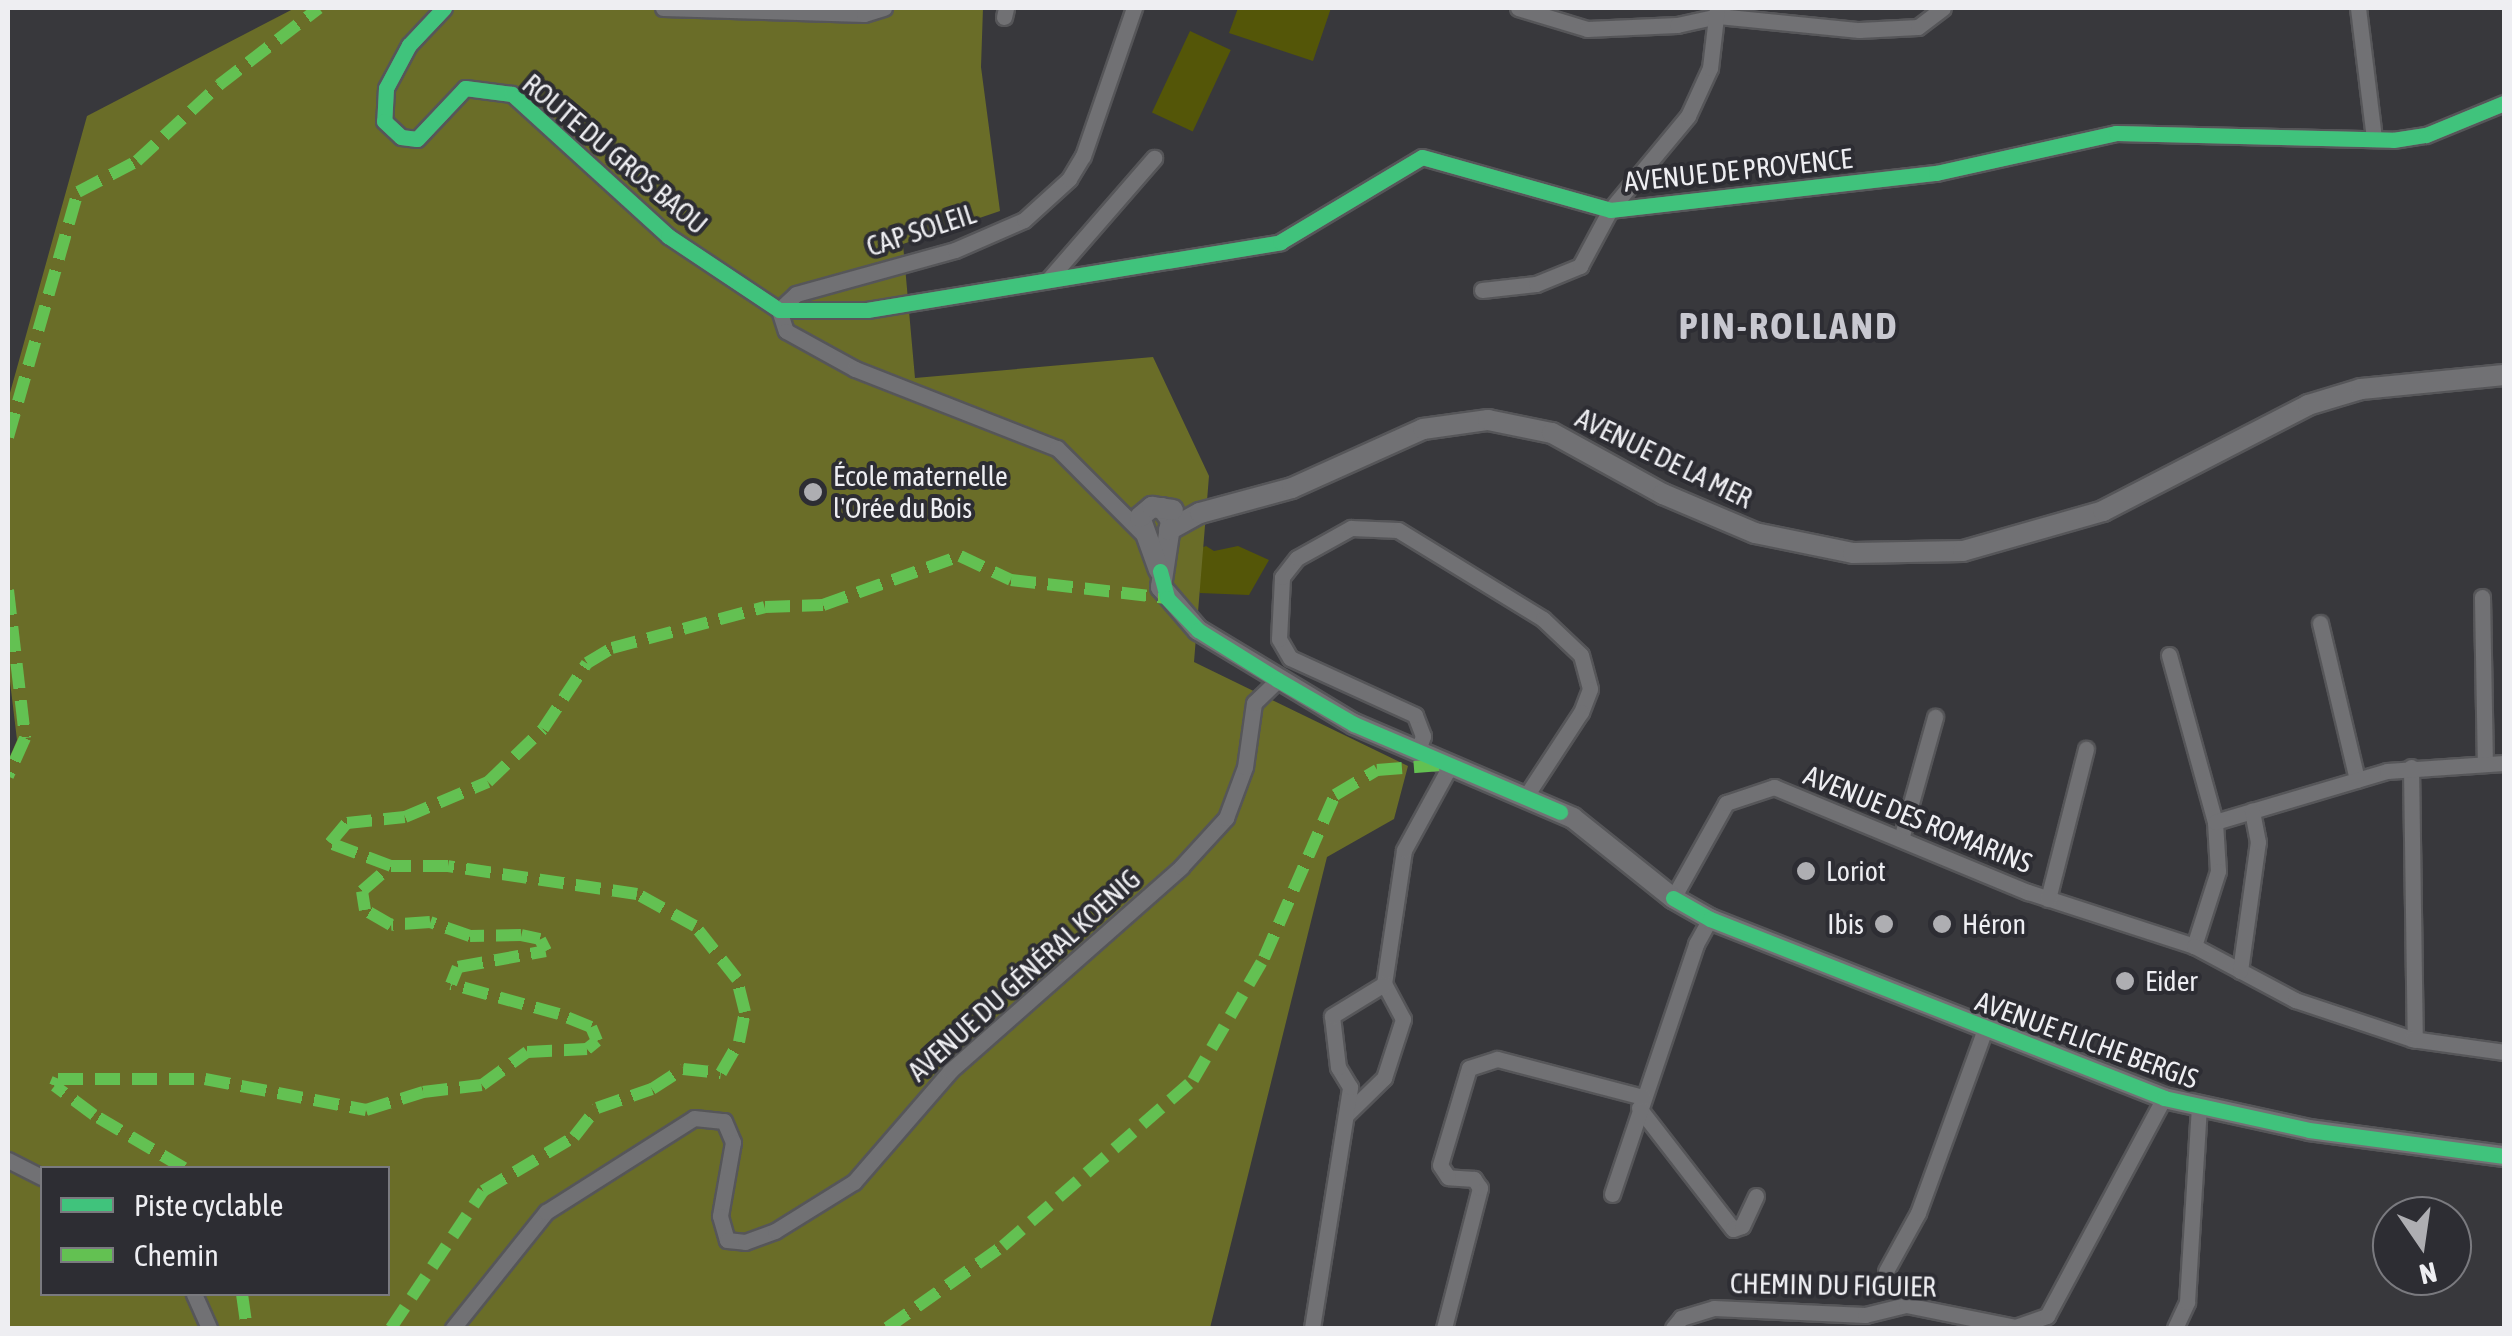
<!DOCTYPE html>
<meta charset="utf-8">
<style>
body{margin:0}
#map{position:relative;width:2512px;height:1336px;overflow:hidden;background:#38383c;font-family:"Asap Condensed",sans-serif}
div>[style]{position:absolute}
[style*='--x']{left:calc(var(--x)*1px);top:calc(var(--y)*1px);width:calc(var(--w)*1px);rotate:calc(var(--a)*1deg)}
.green>*{inset:0;background:#545608;transform-origin:0 0}
.forest>*{inset:0;background:#6a6d28}
.roads{filter:drop-shadow(2px 0 #565659) drop-shadow(-2px 0 #565659) drop-shadow(0 2px #565659) drop-shadow(0 -2px #565659)}
.street>*{height:15px;margin:-7.5px;padding:0 7.5px;transform-origin:7.5px;border-radius:7.5px;background:#717174}
.secondary>*{height:20px;margin:-10px;padding:0 10px;transform-origin:10px;border-radius:10px;background:#717174}
.quiet>*{height:12px;margin-top:-6px;transform-origin:0;background:repeating-linear-gradient(90deg,#63c152 0 25px,transparent 0 37px)}
.cycleway>*{height:15px;margin:-7.5px;padding:0 7.5px;transform-origin:7.5px;border-radius:7.5px;background:#40c37c}
.dots>*{width:28px;height:28px;translate:-50% -50%;box-sizing:border-box;border:5px solid #2d2d33;border-radius:50%}
span{translate:-50% -50%;white-space:nowrap;text-align:center;line-height:1.15;-webkit-text-stroke:8px #2d2d33;paint-order:stroke}
.street-label{font-size:28px;color:#eeeef2}
.poi-label{font-size:28px;color:#eeeef2}
.left{translate:0 -50%;text-align:left}
.right{translate:-100% -50%;text-align:right}
.district-label{font-size:38px;color:#c8c8d0;font-weight:700;letter-spacing:2.5px}
.frame{position:absolute;inset:0;border:10px solid #eeeef2;pointer-events:none}
.legend{position:absolute;left:40px;top:1166px;width:350px;height:130px;box-sizing:border-box;background:#2d2d33;border:2px solid #7a7a7f;margin:0;padding:12px 18px;list-style:none;font-size:30px;color:#eeeef2}
.legend li{display:flex;align-items:center;gap:20px;height:50px}
.legend b{width:50px;border:2px solid #7a7a7f}
.north{position:absolute;left:2372px;top:1196px;width:100px;height:100px;box-sizing:border-box;background:#2d2d33;border:2px solid #7a7a7f;border-radius:50%;rotate:167deg;font-size:28px;font-weight:700;line-height:40px;text-align:center;color:#eeeef2}
.north::after{content:'';display:block;margin:auto;width:35px;height:45px;background:#aeaeb2;clip-path:polygon(50% 0,100% 100%,50% 72%,0 100%)}
</style>
<div id="map">
<div class="green">
<div style="clip-path:polygon(1238px 8px,1331px 8px,1313px 61px,1229px 33px)"></div>
<div style="left:1190px;top:31px;width:45px;height:90px;rotate:25deg"></div>
<div style="clip-path:polygon(1206px 546px,1214px 551px,1238px 546px,1269px 560px,1249px 595px,1200px 593px,1186px 554px)"></div>
</div>
<div class="forest">
<div style="clip-path:polygon(evenodd,295px 8px,983px 8px,981px 67px,1000px 211px,903px 244px,915px 378px,1153px 357px,1209px 476px,1194px 662px,1408px 766px,1394px 819px,1327px 857px,1210px 1328px,8px 1328px,8px 761px,17px 740px,8px 665px,8px 400px,87px 116px,295px 8px,42px 1168px,388px 1168px,388px 1294px,42px 1294px,42px 1168px)"></div>
</div>
<div class="roads">
<div class="street">
<div style="--x:444;--y:8;--w:51;--a:133.4"></div>
<div style="--x:409;--y:45;--w:49;--a:118.1"></div>
<div style="--x:386;--y:88;--w:33;--a:93"></div>
<div style="--x:384;--y:121;--w:23;--a:43"></div>
<div style="--x:401;--y:137;--w:16;--a:7"></div>
<div style="--x:417;--y:139;--w:70;--a:-46.7"></div>
<div style="--x:465;--y:88;--w:47;--a:7.3"></div>
<div style="--x:512;--y:94;--w:211;--a:42.3"></div>
<div style="--x:668;--y:236;--w:133;--a:33.7"></div>
<div style="--x:779;--y:310;--w:88;--a:0"></div>
<div style="--x:867;--y:310;--w:419;--a:-9.3"></div>
<div style="--x:1280;--y:242;--w:165;--a:-30.9"></div>
<div style="--x:1422;--y:157;--w:195;--a:15.7"></div>
<div style="--x:1610;--y:210;--w:328;--a:-6.5"></div>
<div style="--x:1936;--y:173;--w:184;--a:-12.5"></div>
<div style="--x:2116;--y:133;--w:277;--a:1.4"></div>
<div style="--x:2393;--y:140;--w:33;--a:-9"></div>
<div style="--x:2426;--y:135;--w:84;--a:-22.3"></div>
<div style="--x:663;--y:8;--w:201;--a:1.7"></div>
<div style="--x:864;--y:14;--w:21;--a:-17"></div>
<div style="--x:1518;--y:8;--w:72;--a:16.9"></div>
<div style="--x:1587;--y:29;--w:90;--a:-2.5"></div>
<div style="--x:1677;--y:25;--w:42;--a:-12.4"></div>
<div style="--x:1718;--y:16;--w:142;--a:5.7"></div>
<div style="--x:1859;--y:30;--w:59;--a:-2.9"></div>
<div style="--x:1918;--y:27;--w:31;--a:-37"></div>
<div style="--x:2358;--y:8;--w:132;--a:83"></div>
<div style="--x:1004;--y:17;--w:9;--a:-77"></div>
<div style="--x:1048;--y:280;--w:162;--a:-49"></div>
<div style="--x:1482;--y:290;--w:54;--a:-6.3"></div>
<div style="--x:1536;--y:284;--w:48;--a:-22.2"></div>
<div style="--x:1580;--y:266;--w:64;--a:-61.8"></div>
<div style="--x:1610;--y:210;--w:122;--a:-50.3"></div>
<div style="--x:1688;--y:116;--w:53;--a:-65.4"></div>
<div style="--x:1710;--y:68;--w:60;--a:-83.3"></div>
<div style="--x:779;--y:310;--w:23;--a:-43"></div>
<div style="--x:796;--y:294;--w:165;--a:-15.5"></div>
<div style="--x:955;--y:250;--w:75;--a:-23.5"></div>
<div style="--x:1024;--y:220;--w:61;--a:-42.3"></div>
<div style="--x:1069;--y:179;--w:27;--a:-59"></div>
<div style="--x:1083;--y:156;--w:157;--a:-71"></div>
<div style="--x:779;--y:310;--w:22;--a:72"></div>
<div style="--x:786;--y:331;--w:79;--a:28.8"></div>
<div style="--x:855;--y:369;--w:217;--a:21.4"></div>
<div style="--x:1057;--y:448;--w:120;--a:45"></div>
<div style="--x:2482;--y:597;--w:166;--a:89"></div>
<div style="--x:2320;--y:623;--w:161;--a:76.7"></div>
<div style="--x:2169;--y:655;--w:173;--a:74.6"></div>
<div style="--x:2215;--y:822;--w:49;--a:86.5"></div>
<div style="--x:2218;--y:871;--w:79;--a:107.7"></div>
<div style="--x:1417;--y:752;--w:17;--a:-69"></div>
<div style="--x:1423;--y:736;--w:22;--a:-111"></div>
<div style="--x:1415;--y:715;--w:137;--a:-155.5"></div>
<div style="--x:1290;--y:658;--w:22;--a:-120"></div>
<div style="--x:1279;--y:639;--w:62;--a:-87.2"></div>
<div style="--x:1282;--y:577;--w:24;--a:-52"></div>
<div style="--x:1297;--y:558;--w:62;--a:-29.1"></div>
<div style="--x:1351;--y:528;--w:47;--a:2.4"></div>
<div style="--x:1398;--y:530;--w:170;--a:31.5"></div>
<div style="--x:1543;--y:619;--w:52;--a:43.5"></div>
<div style="--x:1581;--y:655;--w:35;--a:75"></div>
<div style="--x:1590;--y:689;--w:25;--a:111"></div>
<div style="--x:1581;--y:712;--w:100;--a:123.2"></div>
<div style="--x:2411;--y:767;--w:273;--a:89.2"></div>
<div style="--x:2215;--y:822;--w:179;--a:-16.5"></div>
<div style="--x:2387;--y:771;--w:117;--a:-3.9"></div>
<div style="--x:1901;--y:839;--w:127;--a:-74.4"></div>
<div style="--x:1673;--y:898;--w:109;--a:-60.8"></div>
<div style="--x:1726;--y:803;--w:51;--a:-18.4"></div>
<div style="--x:1774;--y:787;--w:275;--a:22.5"></div>
<div style="--x:2028;--y:892;--w:175;--a:18"></div>
<div style="--x:2194;--y:946;--w:115;--a:28.1"></div>
<div style="--x:2295;--y:1000;--w:123;--a:18.4"></div>
<div style="--x:2412;--y:1039;--w:93;--a:8"></div>
<div style="--x:2048;--y:899;--w:155;--a:-75.8"></div>
<div style="--x:2240;--y:971;--w:130;--a:-82.1"></div>
<div style="--x:2258;--y:842;--w:32;--a:-101"></div>
<div style="--x:1639;--y:1108;--w:153;--a:52.2"></div>
<div style="--x:1733;--y:1229;--w:9;--a:-18"></div>
<div style="--x:1742;--y:1226;--w:33;--a:-65"></div>
<div style="--x:1347;--y:1114;--w:52;--a:-44.2"></div>
<div style="--x:1384;--y:1078;--w:62;--a:-72.1"></div>
<div style="--x:1403;--y:1019;--w:40;--a:-118"></div>
<div style="--x:1384;--y:984;--w:135;--a:-81.5"></div>
<div style="--x:1404;--y:850;--w:98;--a:-61.3"></div>
<div style="--x:8;--y:1160;--w:38;--a:27"></div>
<div style="--x:1612;--y:1194;--w:264;--a:-71.4"></div>
<div style="--x:1696;--y:944;--w:29;--a:-61"></div>
<div style="--x:1886;--y:1271;--w:66;--a:-61.1"></div>
<div style="--x:1918;--y:1213;--w:196;--a:-70"></div>
<div style="--x:194;--y:1294;--w:37;--a:66"></div>
<div style="--x:453;--y:1328;--w:149;--a:-51.3"></div>
<div style="--x:546;--y:1212;--w:175;--a:-32.4"></div>
<div style="--x:694;--y:1118;--w:30;--a:6"></div>
<div style="--x:724;--y:1121;--w:23;--a:67"></div>
<div style="--x:733;--y:1142;--w:75;--a:100"></div>
<div style="--x:720;--y:1216;--w:25;--a:74"></div>
<div style="--x:727;--y:1240;--w:18;--a:6"></div>
<div style="--x:745;--y:1242;--w:32;--a:-20"></div>
<div style="--x:775;--y:1231;--w:93;--a:-31.8"></div>
<div style="--x:854;--y:1182;--w:147;--a:-49.1"></div>
<div style="--x:950;--y:1071;--w:308;--a:-41.4"></div>
<div style="--x:1181;--y:867;--w:67;--a:-47.4"></div>
<div style="--x:1226;--y:818;--w:54;--a:-69.6"></div>
<div style="--x:1245;--y:767;--w:65;--a:-82"></div>
<div style="--x:1254;--y:703;--w:33;--a:-44"></div>
<div style="--x:1312;--y:1328;--w:244;--a:-81"></div>
<div style="--x:1350;--y:1087;--w:23;--a:-121"></div>
<div style="--x:1338;--y:1067;--w:51;--a:-96.7"></div>
<div style="--x:1332;--y:1016;--w:61;--a:-31.6"></div>
<div style="--x:1444;--y:1328;--w:145;--a:-75.6"></div>
<div style="--x:1480;--y:1188;--w:11;--a:-124"></div>
<div style="--x:1474;--y:1179;--w:26;--a:-176"></div>
<div style="--x:1448;--y:1177;--w:14;--a:-124"></div>
<div style="--x:1440;--y:1165;--w:101;--a:-73.4"></div>
<div style="--x:1469;--y:1068;--w:29;--a:-18"></div>
<div style="--x:1497;--y:1059;--w:151;--a:14.6"></div>
<div style="--x:1673;--y:1328;--w:13;--a:-51"></div>
<div style="--x:1681;--y:1318;--w:34;--a:-17"></div>
<div style="--x:1714;--y:1308;--w:151;--a:2.7"></div>
<div style="--x:1865;--y:1315;--w:42;--a:-13.7"></div>
<div style="--x:1906;--y:1305;--w:111;--a:11.4"></div>
<div style="--x:2015;--y:1327;--w:34;--a:-19"></div>
<div style="--x:2047;--y:1316;--w:247;--a:-61.8"></div>
<div style="--x:2175;--y:1328;--w:29;--a:-65"></div>
<div style="--x:2187;--y:1302;--w:194;--a:-86.5"></div>
</div>
<div class="secondary">
<div style="--x:1162;--y:508;--w:15;--a:53"></div>
<div style="--x:1171;--y:520;--w:68;--a:98.5"></div>
<div style="--x:1161;--y:587;--w:57;--a:49.3"></div>
<div style="--x:1198;--y:630;--w:182;--a:31.1"></div>
<div style="--x:1354;--y:724;--w:238;--a:23.2"></div>
<div style="--x:1573;--y:818;--w:128;--a:38.7"></div>
<div style="--x:1673;--y:898;--w:43;--a:29.6"></div>
<div style="--x:1710;--y:919;--w:488;--a:21.5"></div>
<div style="--x:2164;--y:1098;--w:148;--a:12.4"></div>
<div style="--x:2309;--y:1130;--w:197;--a:7.6"></div>
<div style="--x:1169;--y:530;--w:35;--a:-29"></div>
<div style="--x:1200;--y:513;--w:95;--a:-15.2"></div>
<div style="--x:1292;--y:488;--w:144;--a:-24.2"></div>
<div style="--x:1423;--y:429;--w:66;--a:-7.9"></div>
<div style="--x:1488;--y:420;--w:65;--a:11.5"></div>
<div style="--x:1552;--y:433;--w:127;--a:28.8"></div>
<div style="--x:1663;--y:494;--w:100;--a:23"></div>
<div style="--x:1755;--y:533;--w:100;--a:11.5"></div>
<div style="--x:1853;--y:553;--w:110;--a:-1"></div>
<div style="--x:1963;--y:551;--w:146;--a:-15.9"></div>
<div style="--x:2103;--y:511;--w:231;--a:-27.3"></div>
<div style="--x:2308;--y:405;--w:55;--a:-16.8"></div>
<div style="--x:2361;--y:389;--w:144;--a:-5.6"></div>
<div style="--x:1159;--y:570;--w:56;--a:-109.7"></div>
<div style="--x:1140;--y:517;--w:16;--a:-40"></div>
<div style="--x:1152;--y:507;--w:21;--a:8"></div>
</div>
</div>
<div class="quiet">
<div style="--x:8;--y:437;--w:255;--a:-74.1"></div>
<div style="--x:78;--y:192;--w:67;--a:-27.7"></div>
<div style="--x:137;--y:161;--w:112;--a:-42.8"></div>
<div style="--x:219;--y:85;--w:126;--a:-37.6"></div>
<div style="--x:8;--y:590;--w:149;--a:83.4"></div>
<div style="--x:25;--y:738;--w:42;--a:114.1"></div>
<div style="--x:184;--y:1168;--w:104;--a:-149.5"></div>
<div style="--x:94;--y:1115;--w:49;--a:-143.4"></div>
<div style="--x:55;--y:1086;--w:8;--a:-67"></div>
<div style="--x:58;--y:1079;--w:147;--a:0"></div>
<div style="--x:205;--y:1079;--w:164;--a:10.9"></div>
<div style="--x:366;--y:1110;--w:60;--a:-17.5"></div>
<div style="--x:423;--y:1092;--w:59;--a:-6.8"></div>
<div style="--x:482;--y:1085;--w:56;--a:-36.3"></div>
<div style="--x:527;--y:1052;--w:60;--a:-2.9"></div>
<div style="--x:587;--y:1049;--w:13;--a:-39"></div>
<div style="--x:597;--y:1041;--w:15;--a:-113"></div>
<div style="--x:591;--y:1027;--w:35;--a:-158"></div>
<div style="--x:559;--y:1014;--w:112;--a:-164.5"></div>
<div style="--x:451;--y:984;--w:18;--a:-68"></div>
<div style="--x:458;--y:967;--w:89;--a:-10.3"></div>
<div style="--x:546;--y:951;--w:13;--a:-117"></div>
<div style="--x:540;--y:939;--w:19;--a:-168"></div>
<div style="--x:521;--y:935;--w:51;--a:178.9"></div>
<div style="--x:470;--y:936;--w:42;--a:-160.7"></div>
<div style="--x:430;--y:922;--w:39;--a:176"></div>
<div style="--x:391;--y:925;--w:30;--a:-150"></div>
<div style="--x:365;--y:910;--w:19;--a:-99"></div>
<div style="--x:362;--y:891;--w:38;--a:-41"></div>
<div style="--x:242;--y:1294;--w:34;--a:82"></div>
<div style="--x:391;--y:1328;--w:165;--a:-56.1"></div>
<div style="--x:483;--y:1191;--w:106;--a:-30.7"></div>
<div style="--x:574;--y:1137;--w:37;--a:-52"></div>
<div style="--x:597;--y:1108;--w:58;--a:-19.1"></div>
<div style="--x:652;--y:1089;--w:37;--a:-33"></div>
<div style="--x:683;--y:1069;--w:38;--a:6"></div>
<div style="--x:721;--y:1073;--w:36;--a:-60"></div>
<div style="--x:739;--y:1042;--w:31;--a:-79"></div>
<div style="--x:745;--y:1012;--w:34;--a:-104"></div>
<div style="--x:737;--y:979;--w:68;--a:-128.4"></div>
<div style="--x:695;--y:926;--w:66;--a:-151.1"></div>
<div style="--x:637;--y:894;--w:191;--a:-171.6"></div>
<div style="--x:448;--y:866;--w:57;--a:180"></div>
<div style="--x:391;--y:866;--w:65;--a:-159.3"></div>
<div style="--x:330;--y:843;--w:26;--a:-50"></div>
<div style="--x:347;--y:823;--w:58;--a:-5.9"></div>
<div style="--x:405;--y:817;--w:90;--a:-22.9"></div>
<div style="--x:488;--y:782;--w:76;--a:-43.9"></div>
<div style="--x:543;--y:729;--w:79;--a:-56.3"></div>
<div style="--x:587;--y:663;--w:29;--a:-31"></div>
<div style="--x:612;--y:648;--w:158;--a:-15"></div>
<div style="--x:765;--y:607;--w:58;--a:-2"></div>
<div style="--x:823;--y:605;--w:145;--a:-19.7"></div>
<div style="--x:960;--y:556;--w:56;--a:25.2"></div>
<div style="--x:1011;--y:580;--w:157;--a:6.6"></div>
<div style="--x:887;--y:1328;--w:142;--a:-35.3"></div>
<div style="--x:1003;--y:1246;--w:252;--a:-41.1"></div>
<div style="--x:1193;--y:1080;--w:141;--a:-59.8"></div>
<div style="--x:1264;--y:958;--w:178;--a:-66.5"></div>
<div style="--x:1335;--y:795;--w:49;--a:-30.8"></div>
<div style="--x:1377;--y:770;--w:64;--a:-4.5"></div>
</div>
<div class="cycleway">
<div style="--x:444;--y:8;--w:51;--a:133.4"></div>
<div style="--x:409;--y:45;--w:49;--a:118.1"></div>
<div style="--x:386;--y:88;--w:33;--a:93"></div>
<div style="--x:384;--y:121;--w:23;--a:43"></div>
<div style="--x:401;--y:137;--w:16;--a:7"></div>
<div style="--x:417;--y:139;--w:70;--a:-46.7"></div>
<div style="--x:465;--y:88;--w:47;--a:7.3"></div>
<div style="--x:512;--y:94;--w:211;--a:42.3"></div>
<div style="--x:668;--y:236;--w:133;--a:33.7"></div>
<div style="--x:779;--y:310;--w:88;--a:0"></div>
<div style="--x:867;--y:310;--w:419;--a:-9.3"></div>
<div style="--x:1280;--y:242;--w:165;--a:-30.9"></div>
<div style="--x:1422;--y:157;--w:195;--a:15.7"></div>
<div style="--x:1610;--y:210;--w:328;--a:-6.5"></div>
<div style="--x:1936;--y:173;--w:184;--a:-12.5"></div>
<div style="--x:2116;--y:133;--w:277;--a:1.4"></div>
<div style="--x:2393;--y:140;--w:33;--a:-9"></div>
<div style="--x:2426;--y:135;--w:84;--a:-22.3"></div>
<div style="--x:1160;--y:571;--w:28;--a:75"></div>
<div style="--x:1167;--y:598;--w:45;--a:45.9"></div>
<div style="--x:1198;--y:630;--w:94;--a:32"></div>
<div style="--x:1278;--y:680;--w:88;--a:30.1"></div>
<div style="--x:1354;--y:724;--w:224;--a:23.1"></div>
<div style="--x:1673;--y:898;--w:43;--a:29.6"></div>
<div style="--x:1710;--y:919;--w:488;--a:21.5"></div>
<div style="--x:2164;--y:1098;--w:148;--a:12.4"></div>
<div style="--x:2309;--y:1130;--w:197;--a:7.6"></div>
</div>
<div class="dots">
<div style="left:813px;top:492px;background:#aeaeb2"></div>
<div style="left:1806px;top:871px;background:#aeaeb2"></div>
<div style="left:1884px;top:924px;background:#aeaeb2"></div>
<div style="left:1942px;top:924px;background:#aeaeb2"></div>
<div style="left:2125px;top:981px;background:#aeaeb2"></div>
</div>
<div class="street-label">
<span style="left:615px;top:154px;rotate:40deg">ROUTE DU GROS BAOU</span>
<span style="left:1738px;top:170px;rotate:-6deg">AVENUE DE PROVENCE</span>
<span style="left:921px;top:230px;rotate:-18deg">CAP SOLEIL</span>
<span style="left:1664px;top:458px;rotate:26deg">AVENUE DE LA MER</span>
<span style="left:1918px;top:819px;rotate:22deg">AVENUE DES ROMARINS</span>
<span style="left:1024px;top:975px;rotate:-42deg">AVENUE DU GÉNÉRAL KOENIG</span>
<span style="left:2087px;top:1040px;rotate:20deg">AVENUE FLICHE BERGIS</span>
<span style="left:1833px;top:1285px;rotate:1deg">CHEMIN DU FIGUIER</span>
</div>
<div class="poi-label">
<span class="left" style="left:833px;top:492px">École maternelle<br>l'Orée du Bois</span>
<span class="left" style="left:1826px;top:871px">Loriot</span>
<span class="right" style="left:1864px;top:924px">Ibis</span>
<span class="left" style="left:1962px;top:924px">Héron</span>
<span class="left" style="left:2145px;top:981px">Eider</span>
</div>
<div class="district-label">
<span style="left:1789px;top:326px">PIN-ROLLAND</span>
</div>
<div class="frame"></div>
<ul class="legend">
<li><b style="height:12px;background:#40c37c"></b>Piste cyclable</li>
<li><b style="height:12px;background:#63c152"></b>Chemin</li>
</ul>
<div class="north">N</div>
</div>
